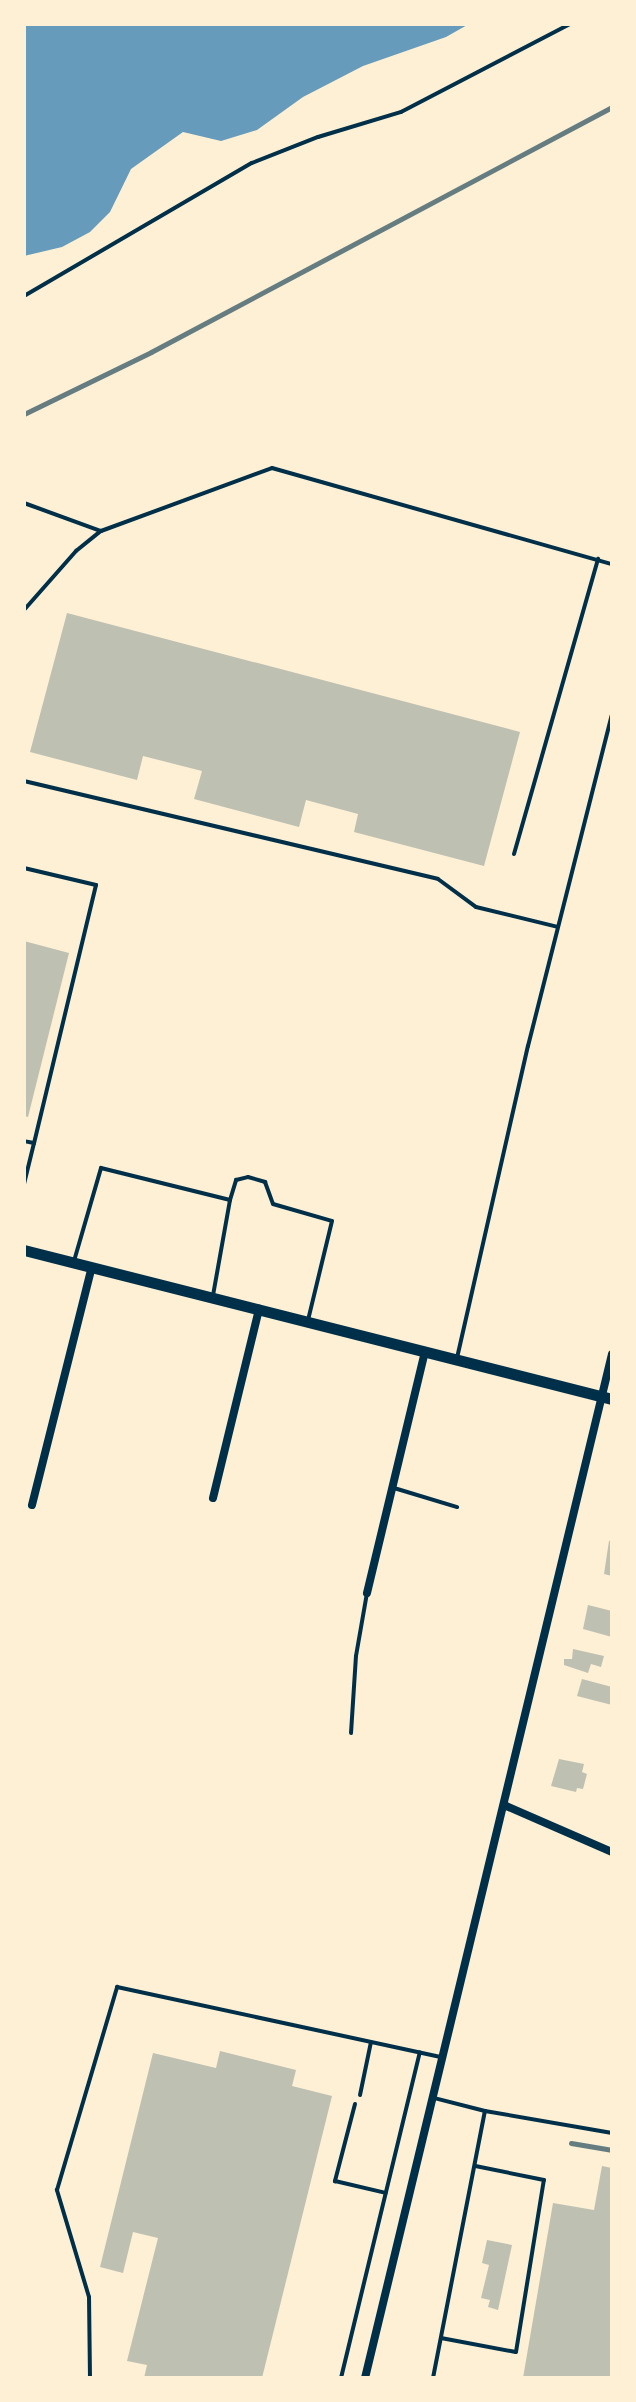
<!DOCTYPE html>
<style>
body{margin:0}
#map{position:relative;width:636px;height:2402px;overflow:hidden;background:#fdf0d5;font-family:"DejaVu Sans",sans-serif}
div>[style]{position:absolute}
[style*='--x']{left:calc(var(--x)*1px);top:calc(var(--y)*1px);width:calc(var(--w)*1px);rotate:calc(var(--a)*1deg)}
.water>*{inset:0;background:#669bbc}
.building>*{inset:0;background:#bec0b2}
.service>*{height:4px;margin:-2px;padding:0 2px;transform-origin:2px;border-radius:2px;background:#003049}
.minor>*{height:8px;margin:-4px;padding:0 4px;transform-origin:4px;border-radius:4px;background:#003049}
.secondary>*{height:11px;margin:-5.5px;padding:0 5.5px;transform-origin:5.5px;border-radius:5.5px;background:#003049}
.rail>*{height:5px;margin:-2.5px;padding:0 2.5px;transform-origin:2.5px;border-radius:2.5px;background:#657d81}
span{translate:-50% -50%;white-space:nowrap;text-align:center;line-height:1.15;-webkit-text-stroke:6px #fdf0d5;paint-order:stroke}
.frame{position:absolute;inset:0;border:26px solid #fdf0d5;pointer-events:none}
</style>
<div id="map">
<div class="water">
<div style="clip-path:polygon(24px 24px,469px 24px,446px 37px,363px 66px,303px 97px,257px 130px,221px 141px,183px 132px,131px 169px,110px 212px,90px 232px,62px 247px,24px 256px)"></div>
</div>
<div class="building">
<div style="clip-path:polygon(67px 613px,520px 732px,484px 866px,354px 832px,358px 814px,306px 800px,299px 827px,194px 799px,202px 771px,143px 756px,137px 780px,30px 752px)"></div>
<div style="clip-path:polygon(24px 941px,69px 953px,28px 1117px,24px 1116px)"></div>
<div style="clip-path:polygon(612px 1540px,612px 1576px,604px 1574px,609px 1541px)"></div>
<div style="clip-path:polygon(588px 1605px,612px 1611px,612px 1637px,583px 1629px)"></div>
<div style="clip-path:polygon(573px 1649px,604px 1656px,601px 1667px,591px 1664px,588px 1673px,564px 1665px,564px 1659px,572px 1659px)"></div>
<div style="clip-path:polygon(582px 1679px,612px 1687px,612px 1705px,577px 1696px)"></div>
<div style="clip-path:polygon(559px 1759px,584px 1764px,582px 1772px,587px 1774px,583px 1789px,577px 1788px,576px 1792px,551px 1786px)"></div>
<div style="clip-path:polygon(220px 2051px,296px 2070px,292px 2086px,332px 2096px,262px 2378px,144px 2378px,147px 2365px,127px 2361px,158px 2238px,133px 2232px,123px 2273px,100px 2267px,153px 2053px,216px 2068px)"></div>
<div style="clip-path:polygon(602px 2166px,612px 2168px,612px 2378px,523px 2378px,553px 2203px,594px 2210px)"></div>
<div style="clip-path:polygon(487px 2240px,512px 2245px,498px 2310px,488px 2307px,490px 2300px,481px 2298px,489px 2265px,482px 2263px)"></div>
</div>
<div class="service">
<div style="--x:24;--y:296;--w:264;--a:-30.3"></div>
<div style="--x:252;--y:163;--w:71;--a:-21.5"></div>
<div style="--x:318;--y:137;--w:87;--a:-16.8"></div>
<div style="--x:401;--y:112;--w:191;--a:-27.5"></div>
<div style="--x:24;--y:503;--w:82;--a:20"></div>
<div style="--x:101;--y:531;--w:182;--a:-20.2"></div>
<div style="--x:272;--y:468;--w:353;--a:15.8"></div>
<div style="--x:24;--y:610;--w:79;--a:-48.6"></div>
<div style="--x:76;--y:551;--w:32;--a:-39"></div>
<div style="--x:24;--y:781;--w:425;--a:13.3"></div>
<div style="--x:438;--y:879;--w:47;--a:36.4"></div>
<div style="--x:476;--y:907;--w:84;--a:13.7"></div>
<div style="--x:514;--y:854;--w:307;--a:-74.1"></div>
<div style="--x:24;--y:868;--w:74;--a:13.3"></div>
<div style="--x:96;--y:885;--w:265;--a:103.5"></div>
<div style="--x:34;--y:1143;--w:10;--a:-169"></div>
<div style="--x:24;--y:1184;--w:42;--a:-76.3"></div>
<div style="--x:230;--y:1200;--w:21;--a:-73"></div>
<div style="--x:236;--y:1180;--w:12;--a:-14"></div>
<div style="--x:248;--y:1177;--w:18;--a:16"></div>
<div style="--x:265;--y:1182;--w:23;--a:70"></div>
<div style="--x:273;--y:1204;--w:61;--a:16.1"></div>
<div style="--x:332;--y:1221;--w:102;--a:103.6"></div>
<div style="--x:74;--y:1261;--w:97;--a:-73.8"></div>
<div style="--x:101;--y:1168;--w:133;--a:13.9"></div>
<div style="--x:230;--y:1200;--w:97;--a:100.1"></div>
<div style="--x:457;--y:1358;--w:320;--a:-77.2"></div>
<div style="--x:528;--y:1046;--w:341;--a:-75.8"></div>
<div style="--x:394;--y:1488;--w:66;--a:16.8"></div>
<div style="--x:351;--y:1733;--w:77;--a:-86.3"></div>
<div style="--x:356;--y:1656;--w:64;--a:-80.1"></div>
<div style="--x:360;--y:2095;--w:54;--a:-78.3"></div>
<div style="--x:355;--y:2104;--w:80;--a:104.6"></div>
<div style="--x:335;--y:2181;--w:52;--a:13.2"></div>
<div style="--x:485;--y:2111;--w:129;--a:9.8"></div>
<div style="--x:441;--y:2338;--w:76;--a:10.6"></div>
<div style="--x:516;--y:2352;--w:174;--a:-80.8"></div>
<div style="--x:544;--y:2180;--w:70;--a:-168.5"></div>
<div style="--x:90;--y:2378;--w:81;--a:-90.7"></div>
<div style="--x:89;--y:2297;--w:112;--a:-106.7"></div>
<div style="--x:57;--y:2190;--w:212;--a:-73.5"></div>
<div style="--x:117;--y:1987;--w:331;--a:12.2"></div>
<div style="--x:341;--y:2378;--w:335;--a:-76.4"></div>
<div style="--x:433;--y:2378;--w:272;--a:-79"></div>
<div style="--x:485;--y:2111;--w:53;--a:-165.7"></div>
</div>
<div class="minor">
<div style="--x:213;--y:1498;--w:195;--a:-76.3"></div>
<div style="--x:32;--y:1505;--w:245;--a:-75.9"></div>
<div style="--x:367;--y:1593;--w:249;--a:-76.5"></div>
<div style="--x:504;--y:1805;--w:118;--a:23.5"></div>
<div style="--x:365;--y:2378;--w:1053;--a:-76.44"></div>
</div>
<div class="secondary">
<div style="--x:24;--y:1250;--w:607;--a:14.22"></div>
</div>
<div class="rail">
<div style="--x:24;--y:414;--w:141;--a:-26"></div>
<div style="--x:151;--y:352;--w:522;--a:-27.99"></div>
<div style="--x:571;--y:2143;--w:42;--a:9.7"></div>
</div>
<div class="frame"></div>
</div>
